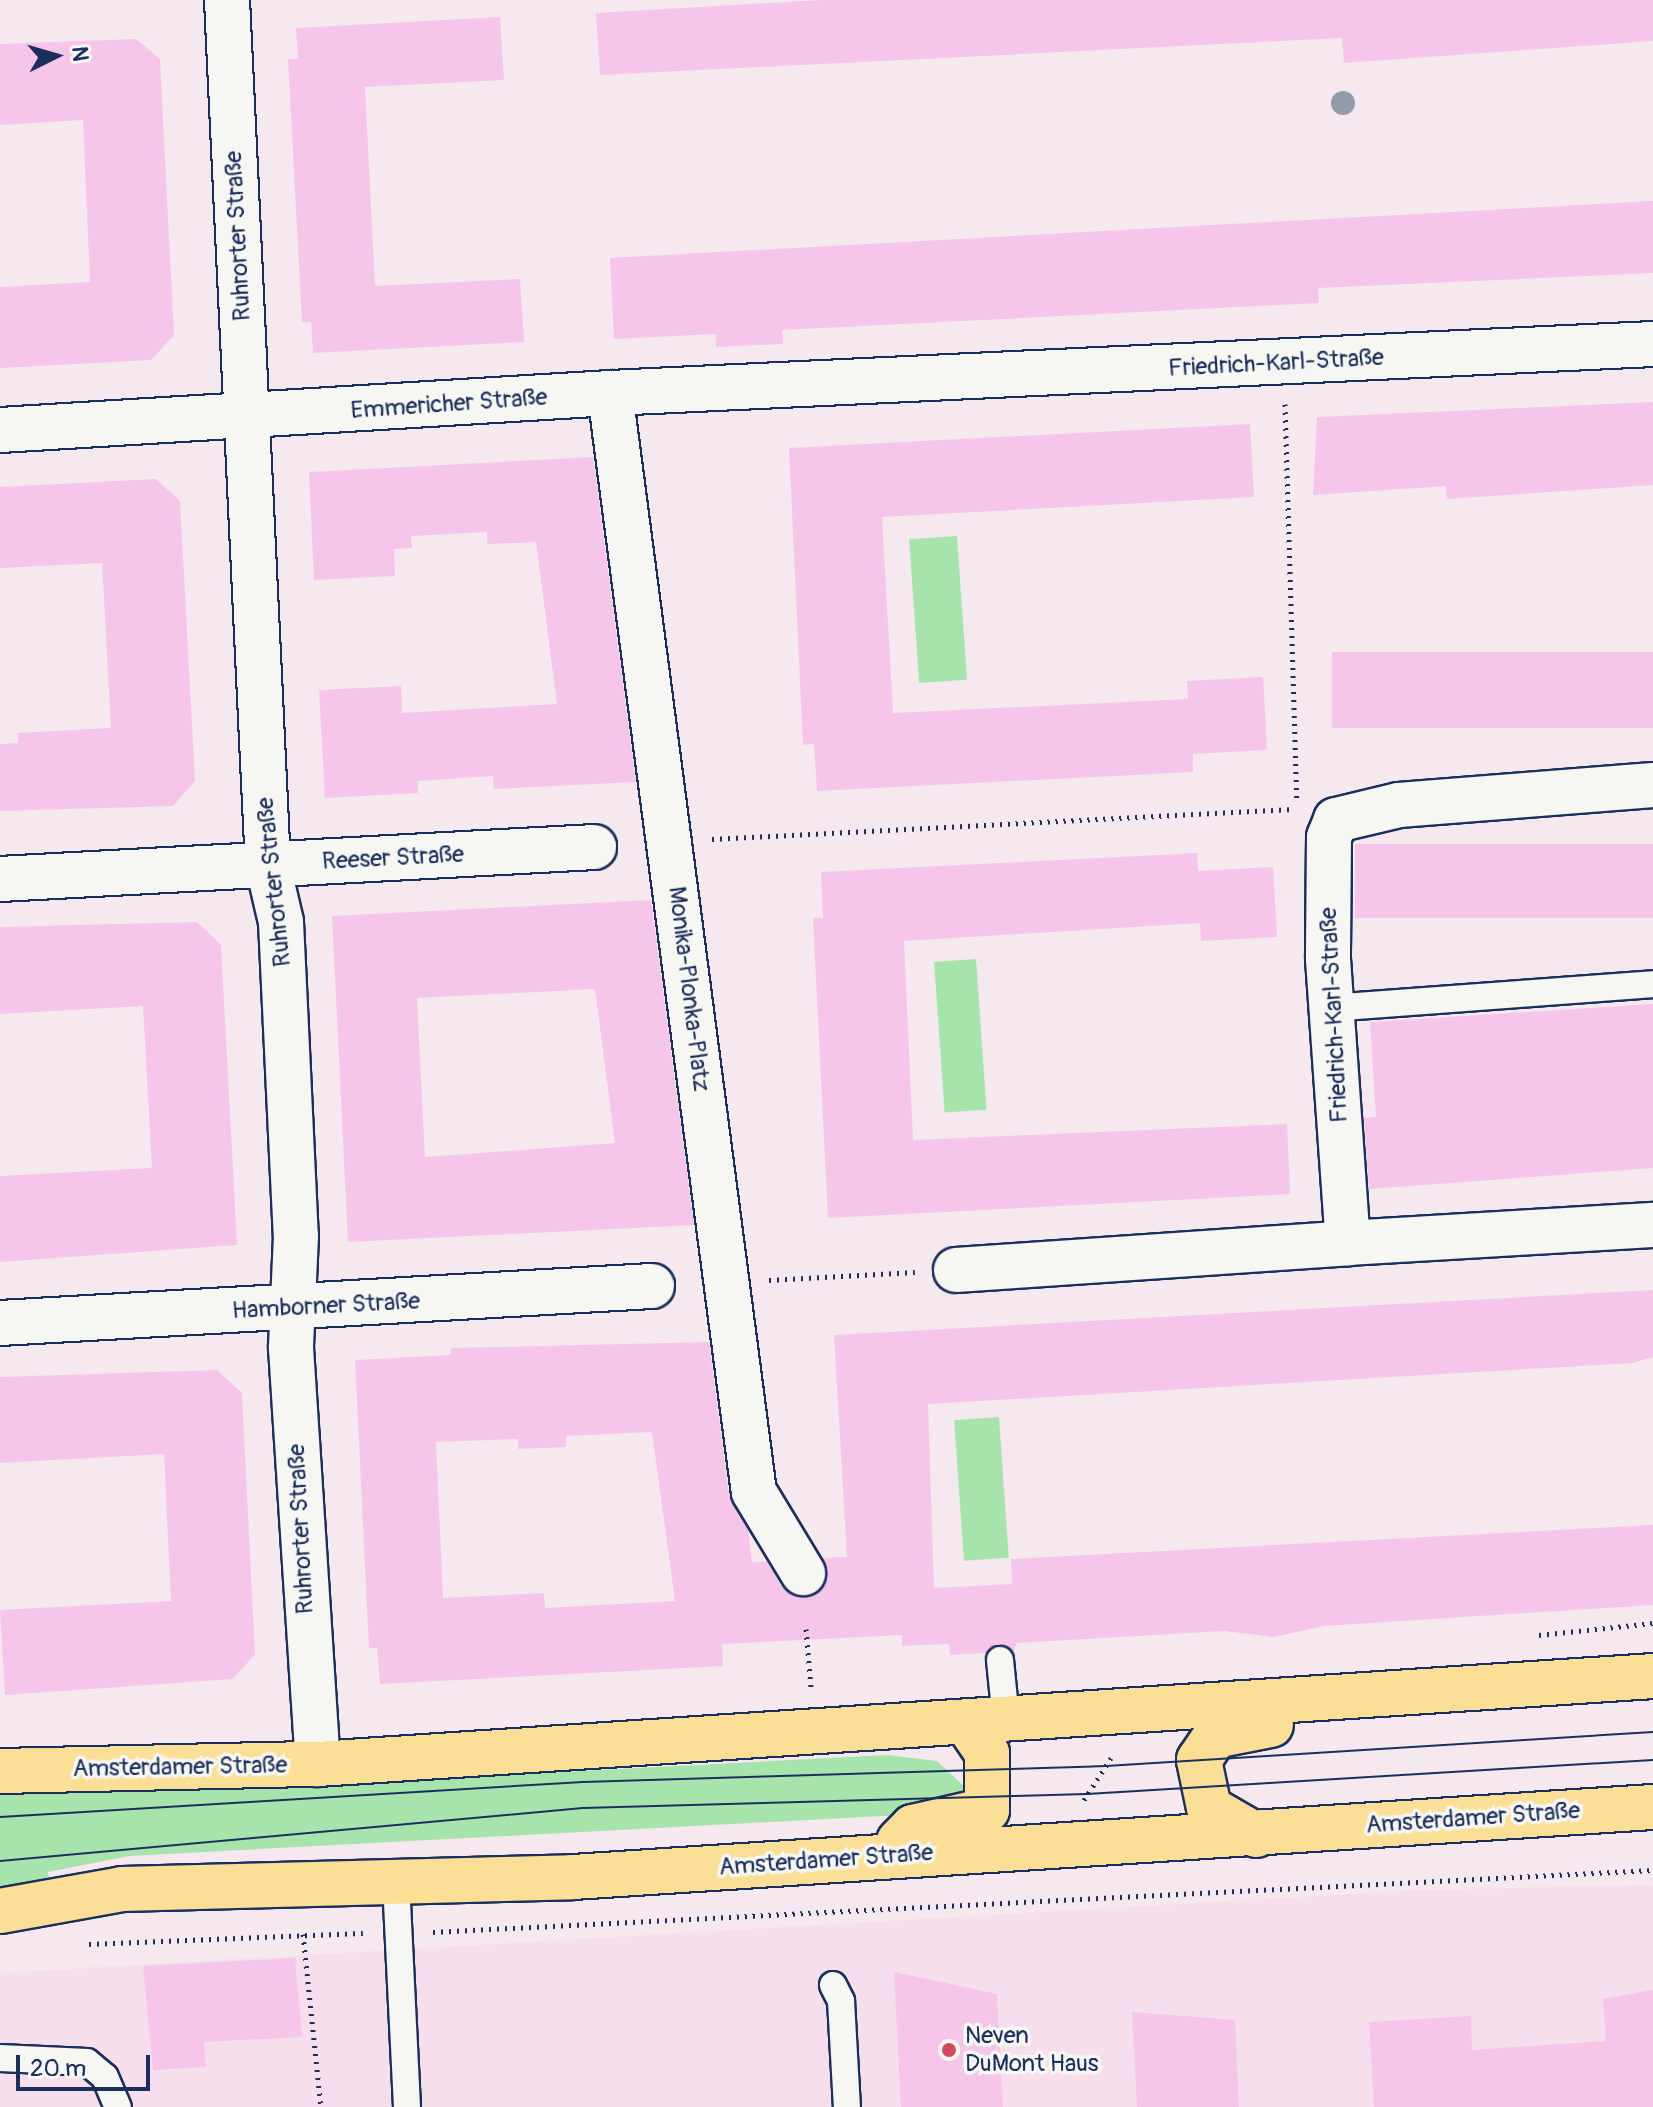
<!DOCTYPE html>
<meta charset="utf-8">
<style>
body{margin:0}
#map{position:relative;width:1653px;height:2107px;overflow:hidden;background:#f6e8ef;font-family:Pangolin,sans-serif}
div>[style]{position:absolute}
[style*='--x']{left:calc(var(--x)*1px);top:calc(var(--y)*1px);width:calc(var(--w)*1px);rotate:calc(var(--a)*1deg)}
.built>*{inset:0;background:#f6deed}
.green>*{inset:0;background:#a7e4ab;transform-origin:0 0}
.building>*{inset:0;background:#f5c6e9;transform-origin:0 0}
.path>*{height:5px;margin-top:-2.5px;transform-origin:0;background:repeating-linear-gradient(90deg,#1b2f5e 0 2px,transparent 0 8px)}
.roads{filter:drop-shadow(2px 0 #1b2f5e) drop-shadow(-2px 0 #1b2f5e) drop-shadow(0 2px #1b2f5e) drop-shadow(0 -2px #1b2f5e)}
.lane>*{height:26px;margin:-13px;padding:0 13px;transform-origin:13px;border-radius:13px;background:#f6f6f2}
.street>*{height:44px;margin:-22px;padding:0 22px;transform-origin:22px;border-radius:22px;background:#f6f6f2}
.primary>*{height:44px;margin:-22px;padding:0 22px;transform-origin:22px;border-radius:22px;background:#fbdf96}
.tram>*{height:2px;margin:-1px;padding:0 1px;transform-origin:1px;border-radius:1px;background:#1b2f5e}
.trees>*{width:24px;height:24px;margin:-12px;border-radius:50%;background:#919baa}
.dots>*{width:22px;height:22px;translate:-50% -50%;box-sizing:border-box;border:4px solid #f6f6f2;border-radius:50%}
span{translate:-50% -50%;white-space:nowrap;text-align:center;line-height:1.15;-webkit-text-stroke:7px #f6f6f2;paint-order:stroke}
.street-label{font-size:24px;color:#1b2f5e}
.poi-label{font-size:24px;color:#1b2f5e}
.left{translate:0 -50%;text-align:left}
.north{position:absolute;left:16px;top:16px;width:80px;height:80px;-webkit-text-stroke:6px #f6f6f2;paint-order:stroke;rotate:85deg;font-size:22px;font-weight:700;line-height:32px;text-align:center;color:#1b2f5e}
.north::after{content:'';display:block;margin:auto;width:28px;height:36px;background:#1b2f5e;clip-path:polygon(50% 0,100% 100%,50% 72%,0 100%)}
.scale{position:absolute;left:16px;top:2055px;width:134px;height:36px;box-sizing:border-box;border:4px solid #1b2f5e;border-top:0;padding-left:10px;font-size:24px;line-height:28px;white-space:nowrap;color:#1b2f5e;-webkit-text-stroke:6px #f6f6f2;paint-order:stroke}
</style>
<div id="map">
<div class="built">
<div style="clip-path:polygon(1653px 1885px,1653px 2107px,0 2107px,0 1973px,1418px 1890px)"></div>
</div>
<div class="green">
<div style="left:957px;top:536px;width:144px;height:48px;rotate:86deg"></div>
<div style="left:976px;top:959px;width:151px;height:42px;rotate:86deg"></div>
<div style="left:999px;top:1417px;width:141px;height:45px;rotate:86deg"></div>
<div style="clip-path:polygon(887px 1755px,937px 1761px,968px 1790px,939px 1813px,129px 1856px,48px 1872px,50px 1883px,0 1888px,0 1789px,214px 1790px)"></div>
</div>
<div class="building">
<div style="clip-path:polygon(821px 0,1653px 0,1653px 41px,1344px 63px,1342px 38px,600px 75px,596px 13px)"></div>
<div style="clip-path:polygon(500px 17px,504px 80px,365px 87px,375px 286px,520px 279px,524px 342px,313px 353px,311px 322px,302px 322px,288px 59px,298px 59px,296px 28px)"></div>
<div style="clip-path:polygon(136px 39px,160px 59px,174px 335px,151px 360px,0 368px,0 287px,90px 282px,83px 120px,0 125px,0 44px)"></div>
<div style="clip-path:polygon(1653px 201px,1653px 273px,1318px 288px,1319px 303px,782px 330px,783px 344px,716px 347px,716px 334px,614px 339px,610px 258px)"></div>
<div style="clip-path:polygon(1653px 402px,1653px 485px,1447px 499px,1446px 486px,1313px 495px,1317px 417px)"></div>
<div style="clip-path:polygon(1250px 424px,1254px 497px,882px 517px,893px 713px,1188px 699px,1187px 681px,1263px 677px,1267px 750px,1193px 754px,1193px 772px,817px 791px,814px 744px,803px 745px,789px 448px)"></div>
<div style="clip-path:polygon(593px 457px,636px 782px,494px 789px,493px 776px,418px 781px,418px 793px,325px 798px,319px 690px,401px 686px,402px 713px,557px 704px,536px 542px,487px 544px,487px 532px,411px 536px,412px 548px,394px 549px,395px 576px,314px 580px,309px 472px)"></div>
<div style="clip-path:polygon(156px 479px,180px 501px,195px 781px,173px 806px,0 811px,0 744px,18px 743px,18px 733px,111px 728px,102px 563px,0 568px,0 487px)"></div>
<div style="left:1653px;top:652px;width:76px;height:321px;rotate:90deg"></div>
<div style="left:1653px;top:844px;width:74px;height:298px;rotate:90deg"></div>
<div style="clip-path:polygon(1197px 853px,1198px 871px,1273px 867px,1277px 937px,1201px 941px,1200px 923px,904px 941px,913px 1140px,1287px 1124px,1290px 1194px,828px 1218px,813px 918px,823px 918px,821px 872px)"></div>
<div style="clip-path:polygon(evenodd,651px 900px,694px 1225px,348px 1242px,332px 916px,651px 900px,595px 989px,615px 1143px,425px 1157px,417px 998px,595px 989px)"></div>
<div style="clip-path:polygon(197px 922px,221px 945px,237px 1245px,0 1262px,0 1176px,152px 1168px,143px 1006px,0 1014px,0 927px)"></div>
<div style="clip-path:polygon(1653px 1004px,1653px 1168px,1369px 1189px,1364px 1118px,1376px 1117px,1370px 1022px)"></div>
<div style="clip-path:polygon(evenodd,1653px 1290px,1653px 1357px,1633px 1363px,928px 1404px,934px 1588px,1012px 1584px,1011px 1559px,1653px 1525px,1653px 1605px,1324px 1626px,1274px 1637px,1224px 1631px,1017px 1643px,1013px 1652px,999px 1644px,986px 1653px,950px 1655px,949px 1644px,902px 1646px,902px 1635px,722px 1644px,723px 1666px,380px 1684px,377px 1648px,369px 1648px,355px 1360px,451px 1355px,451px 1348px,709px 1342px,729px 1495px,748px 1530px,752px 1562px,767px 1561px,782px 1587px,804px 1598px,825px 1584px,823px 1558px,847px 1557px,834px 1335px,1653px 1290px,652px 1432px,675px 1601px,545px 1608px,544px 1593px,443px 1598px,436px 1442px,518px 1439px,518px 1449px,566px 1447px,566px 1436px,652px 1432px)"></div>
<div style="clip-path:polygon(217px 1370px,242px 1393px,255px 1654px,233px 1679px,5px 1695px,0 1610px,171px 1601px,164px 1454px,0 1463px,0 1377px)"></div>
<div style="clip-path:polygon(295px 1958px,302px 2037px,204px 2042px,206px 2067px,153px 2070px,143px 1966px)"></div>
<div style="clip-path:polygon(894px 1972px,997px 1994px,1003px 2107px,901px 2107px)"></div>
<div style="clip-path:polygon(1653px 1990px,1653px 2107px,1374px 2107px,1369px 2022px,1471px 2016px,1472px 2050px,1606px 2041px,1603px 1999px)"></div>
<div style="clip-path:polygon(1132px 2012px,1235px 2020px,1239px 2107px,1137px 2107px)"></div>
</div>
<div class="path">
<div style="--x:1285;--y:404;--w:394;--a:88.3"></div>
<div style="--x:712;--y:839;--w:582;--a:-2.96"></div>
<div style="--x:769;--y:1280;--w:146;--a:-3.1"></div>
<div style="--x:806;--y:1629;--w:58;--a:85.1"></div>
<div style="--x:1539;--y:1635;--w:115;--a:-6"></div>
<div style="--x:1084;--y:1800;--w:50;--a:-57.3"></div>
<div style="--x:433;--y:1932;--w:1222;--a:-2.91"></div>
<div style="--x:303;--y:1934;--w:174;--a:84.1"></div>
<div style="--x:89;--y:1944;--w:274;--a:-2.3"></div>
</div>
<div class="roads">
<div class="lane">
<div style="--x:1329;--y:1008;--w:325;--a:-4.2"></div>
<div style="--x:1000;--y:1660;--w:60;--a:84.3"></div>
<div style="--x:396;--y:1882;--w:225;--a:87.2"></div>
<div style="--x:833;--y:1985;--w:18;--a:63"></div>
<div style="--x:841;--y:2001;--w:106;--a:86.8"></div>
<div style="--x:0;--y:2058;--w:87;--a:2.6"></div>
<div style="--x:87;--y:2062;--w:23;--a:40"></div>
<div style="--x:105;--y:2077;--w:33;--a:67"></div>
</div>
<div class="street">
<div style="--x:227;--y:0;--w:867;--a:87.29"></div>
<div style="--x:268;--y:866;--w:57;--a:76.9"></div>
<div style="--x:281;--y:922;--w:314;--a:87.3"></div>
<div style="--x:296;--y:1236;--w:112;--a:92.6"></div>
<div style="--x:291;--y:1348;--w:417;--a:86.3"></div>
<div style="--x:610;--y:393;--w:1108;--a:82.54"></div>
<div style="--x:754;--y:1492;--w:95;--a:58.8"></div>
<div style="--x:0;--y:430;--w:611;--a:-3.47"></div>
<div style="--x:610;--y:393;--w:1044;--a:-2.69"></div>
<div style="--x:1653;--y:785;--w:255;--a:175.5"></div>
<div style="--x:1399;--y:805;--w:65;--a:166.6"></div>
<div style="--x:1336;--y:820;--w:18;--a:112"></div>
<div style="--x:1329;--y:837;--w:122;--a:90.5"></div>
<div style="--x:1328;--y:959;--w:285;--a:86"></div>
<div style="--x:1348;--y:1243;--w:306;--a:-3.4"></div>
<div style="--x:0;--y:879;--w:595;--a:-3.08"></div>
<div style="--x:956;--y:1270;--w:393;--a:-3.9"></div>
<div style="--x:0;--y:1323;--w:653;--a:-3.25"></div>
</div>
<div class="primary">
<div style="--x:0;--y:1771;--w:318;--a:-1.3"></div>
<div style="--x:318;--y:1764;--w:1338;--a:-3.77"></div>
<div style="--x:1256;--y:1835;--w:54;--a:-150.1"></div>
<div style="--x:1209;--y:1808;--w:49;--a:-101.8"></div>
<div style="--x:1199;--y:1760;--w:29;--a:-56"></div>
<div style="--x:1215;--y:1736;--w:57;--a:-11.1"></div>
<div style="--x:899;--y:1841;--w:20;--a:-45"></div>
<div style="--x:913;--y:1827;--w:76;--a:-12.9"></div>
<div style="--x:987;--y:1810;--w:57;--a:-90"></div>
<div style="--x:987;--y:1753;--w:37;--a:-124"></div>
<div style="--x:0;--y:1911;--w:124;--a:-10.2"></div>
<div style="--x:122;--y:1889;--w:451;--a:-1.5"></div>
<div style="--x:573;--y:1877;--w:1082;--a:-3.71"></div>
</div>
</div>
<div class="tram">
<div style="--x:0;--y:1817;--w:584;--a:-3.44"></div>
<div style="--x:583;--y:1782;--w:523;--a:-1.75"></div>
<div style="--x:1106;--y:1766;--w:548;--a:-3.56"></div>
<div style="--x:0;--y:1861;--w:585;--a:-5.19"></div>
<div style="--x:583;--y:1808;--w:504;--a:-1.59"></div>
<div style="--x:1087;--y:1794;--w:567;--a:-3.44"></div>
</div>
<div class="trees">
<div style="left:1343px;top:103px"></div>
</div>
<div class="dots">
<div style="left:949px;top:2050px;background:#d1495b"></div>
</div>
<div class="street-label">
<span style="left:238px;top:236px;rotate:-93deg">Ruhrorter Straße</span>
<span style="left:1276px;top:363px;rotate:-3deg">Friedrich-Karl-Straße</span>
<span style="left:449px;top:404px;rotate:-4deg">Emmericher Straße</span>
<span style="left:393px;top:858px;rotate:-3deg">Reeser Straße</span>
<span style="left:274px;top:882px;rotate:-96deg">Ruhrorter Straße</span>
<span style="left:689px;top:989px;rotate:83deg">Monika-Plonka-Platz</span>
<span style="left:1334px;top:1015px;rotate:-93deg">Friedrich-Karl-Straße</span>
<span style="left:326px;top:1306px;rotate:-3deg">Hamborner Straße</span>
<span style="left:301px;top:1529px;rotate:-93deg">Ruhrorter Straße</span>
<span style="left:180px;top:1767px;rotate:-1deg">Amsterdamer Straße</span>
<span style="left:1473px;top:1818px;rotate:-4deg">Amsterdamer Straße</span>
<span style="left:826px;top:1860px;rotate:-4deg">Amsterdamer Straße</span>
</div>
<div class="poi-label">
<span class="left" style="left:965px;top:2050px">Neven<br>DuMont Haus</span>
</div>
<div class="north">N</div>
<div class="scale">20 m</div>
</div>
